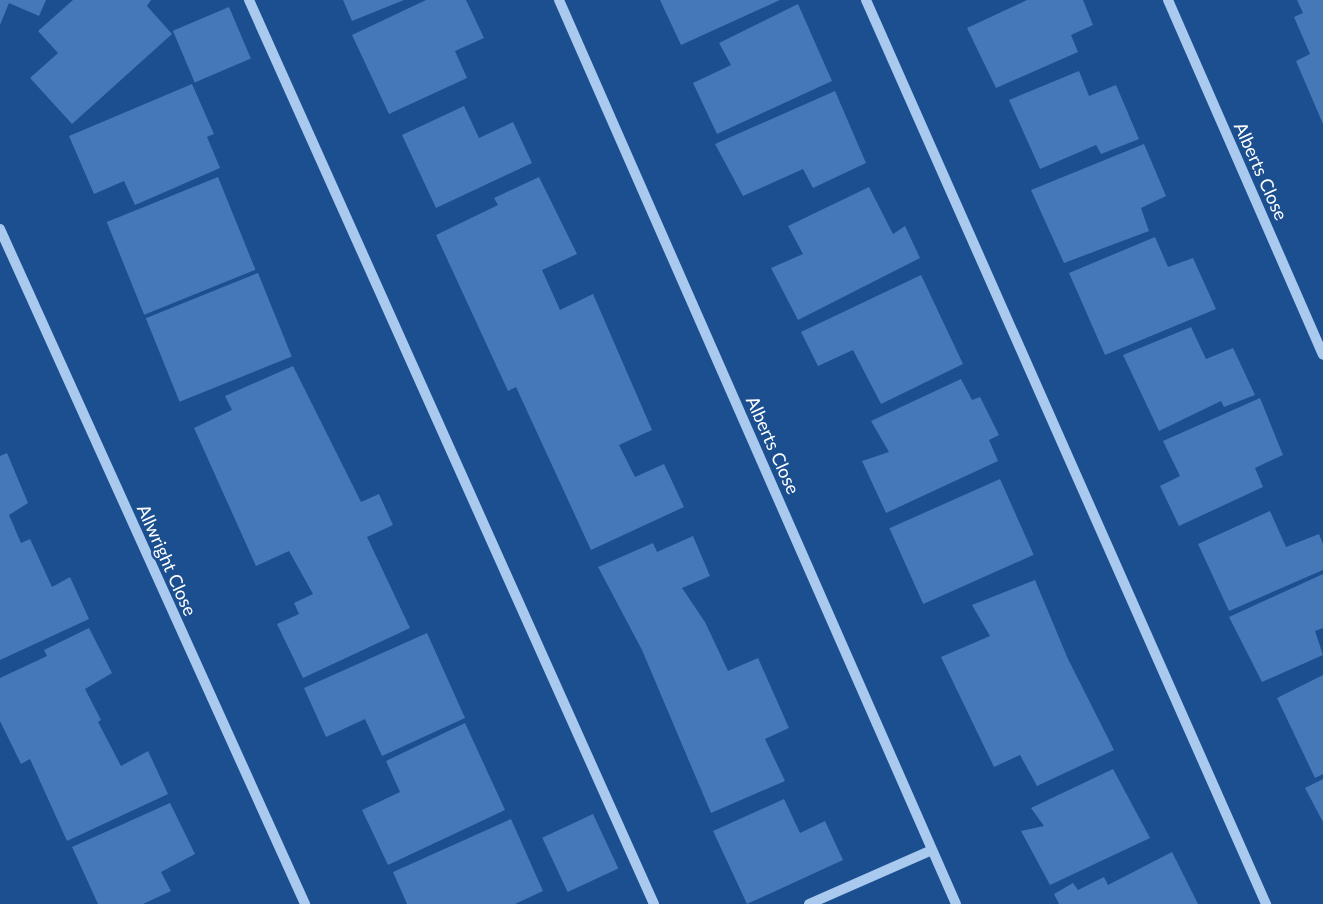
<!DOCTYPE html>
<style>
body{margin:0}
#map{position:relative;width:1323px;height:904px;overflow:hidden;background:#1b4f8f;font-family:Lato,sans-serif}
div>[style]{position:absolute}
[style*='--x']{left:calc(var(--x)*1px);top:calc(var(--y)*1px);width:calc(var(--w)*1px);rotate:calc(var(--a)*1deg)}
.building>*{inset:0;background:#4478b7;transform-origin:0 0}
.minor>*{height:10px;margin:-5px;padding:0 5px;transform-origin:5px;border-radius:5px;background:#a9c9ee}
span{translate:-50% -50%;white-space:nowrap;text-align:center;line-height:1.15;-webkit-text-stroke:5px #1b4f8f;paint-order:stroke}
.street-label{font-size:18px;color:#fff}
</style>
<div id="map">
<div class="building">
<div style="clip-path:polygon(0 0,46px 0,39px 16px,9px 3px,0 25px)"></div>
<div style="clip-path:polygon(73px 0,151px 0,147px 6px,172px 34px,72px 124px,30px 78px,58px 53px,38px 31px)"></div>
<div style="clip-path:polygon(343px 0,404px 0,352px 21px)"></div>
<div style="clip-path:polygon(426px 0,466px 0,484px 38px,455px 51px,467px 78px,389px 114px,352px 35px)"></div>
<div style="clip-path:polygon(660px 0,780px 0,681px 45px)"></div>
<div style="clip-path:polygon(1027px 0,1083px 0,1093px 25px,1071px 35px,1078px 52px,996px 88px,967px 28px)"></div>
<div style="clip-path:polygon(1297px 0,1323px 0,1323px 124px,1296px 61px,1310px 54px,1294px 17px,1303px 13px)"></div>
<div style="clip-path:polygon(798px 4px,832px 81px,717px 134px,693px 83px,731px 65px,719px 43px)"></div>
<div style="left:229px;top:7px;width:56px;height:61px;rotate:67deg"></div>
<div style="clip-path:polygon(1079px 71px,1089px 96px,1116px 85px,1139px 139px,1101px 154px,1096px 145px,1040px 169px,1009px 100px)"></div>
<div style="clip-path:polygon(192px 84px,214px 134px,207px 137px,220px 168px,135px 205px,124px 181px,94px 194px,69px 136px)"></div>
<div style="clip-path:polygon(835px 91px,866px 163px,813px 188px,803px 169px,743px 196px,715px 144px)"></div>
<div style="clip-path:polygon(464px 106px,479px 138px,513px 122px,532px 163px,436px 208px,402px 135px)"></div>
<div style="clip-path:polygon(1144px 144px,1166px 196px,1141px 208px,1149px 231px,1064px 263px,1031px 190px)"></div>
<div style="left:218px;top:177px;width:100px;height:120px;rotate:68deg"></div>
<div style="clip-path:polygon(539px 177px,577px 254px,542px 270px,560px 310px,593px 294px,652px 430px,619px 445px,635px 477px,664px 464px,684px 507px,591px 550px,516px 387px,508px 391px,436px 235px,498px 205px,494px 198px)"></div>
<div style="clip-path:polygon(869px 187px,893px 234px,905px 226px,920px 258px,798px 320px,771px 268px,803px 254px,788px 226px)"></div>
<div style="clip-path:polygon(1155px 237px,1168px 267px,1193px 258px,1216px 309px,1105px 355px,1069px 273px)"></div>
<div style="left:258px;top:273px;width:90px;height:121px;rotate:68deg"></div>
<div style="clip-path:polygon(921px 275px,963px 364px,881px 404px,853px 350px,818px 366px,801px 332px)"></div>
<div style="clip-path:polygon(1191px 327px,1206px 359px,1233px 348px,1255px 395px,1224px 407px,1221px 401px,1159px 431px,1123px 355px)"></div>
<div style="clip-path:polygon(293px 366px,361px 502px,379px 494px,393px 525px,367px 537px,410px 628px,303px 678px,277px 624px,299px 614px,294px 603px,313px 594px,289px 551px,256px 566px,194px 428px,232px 410px,225px 396px)"></div>
<div style="clip-path:polygon(961px 379px,972px 400px,980px 397px,999px 435px,989px 440px,998px 461px,886px 513px,862px 461px,889px 452px,871px 421px)"></div>
<div style="clip-path:polygon(1260px 398px,1283px 455px,1255px 468px,1263px 487px,1179px 526px,1160px 486px,1180px 476px,1163px 441px)"></div>
<div style="clip-path:polygon(7px 453px,28px 503px,9px 515px,21px 543px,30px 539px,52px 587px,70px 577px,89px 619px,0 660px,0 456px)"></div>
<div style="left:1000px;top:479px;width:83px;height:121px;rotate:66deg"></div>
<div style="clip-path:polygon(1270px 511px,1286px 547px,1319px 534px,1323px 544px,1323px 570px,1229px 611px,1198px 544px)"></div>
<div style="clip-path:polygon(693px 536px,710px 576px,682px 588px,705px 622px,728px 671px,758px 658px,789px 728px,765px 739px,785px 781px,711px 813px,642px 650px,598px 567px,653px 543px,657px 552px)"></div>
<div style="clip-path:polygon(1323px 574px,1323px 628px,1315px 631px,1323px 655px,1262px 682px,1229px 617px)"></div>
<div style="clip-path:polygon(1035px 580px,1068px 659px,1114px 750px,1037px 786px,1020px 755px,994px 767px,941px 657px,990px 636px,972px 605px)"></div>
<div style="clip-path:polygon(89px 628px,112px 673px,85px 689px,101px 720px,98px 722px,121px 766px,148px 751px,168px 794px,67px 841px,30px 759px,21px 764px,0 721px,0 678px,47px 656px,44px 650px)"></div>
<div style="clip-path:polygon(427px 633px,465px 718px,382px 756px,365px 719px,326px 737px,304px 688px)"></div>
<div style="clip-path:polygon(1323px 675px,1323px 774px,1315px 778px,1277px 698px)"></div>
<div style="clip-path:polygon(465px 723px,505px 810px,388px 865px,362px 810px,400px 792px,386px 761px)"></div>
<div style="clip-path:polygon(1113px 769px,1150px 838px,1050px 885px,1021px 831px,1044px 826px,1031px 808px)"></div>
<div style="clip-path:polygon(1323px 779px,1323px 822px,1305px 788px)"></div>
<div style="clip-path:polygon(784px 799px,800px 833px,825px 821px,843px 860px,747px 904px,713px 831px)"></div>
<div style="clip-path:polygon(170px 803px,195px 854px,161px 872px,171px 891px,143px 904px,98px 904px,72px 847px)"></div>
<div style="left:593px;top:814px;width:60px;height:56px;rotate:65deg"></div>
<div style="clip-path:polygon(511px 819px,543px 891px,515px 904px,407px 904px,393px 872px)"></div>
<div style="clip-path:polygon(1172px 852px,1198px 904px,1059px 904px,1054px 894px,1073px 883px,1078px 890px,1104px 877px,1108px 885px)"></div>
</div>
<div class="minor">
<div style="--x:249;--y:0;--w:991;--a:65.87"></div>
<div style="--x:559;--y:0;--w:987;--a:66.29"></div>
<div style="--x:866;--y:0;--w:989;--a:66.13"></div>
<div style="--x:1168;--y:0;--w:387;--a:66.4"></div>
<div style="--x:0;--y:229;--w:741;--a:65.68"></div>
<div style="--x:809;--y:904;--w:134;--a:-23.7"></div>
</div>
<div class="street-label">
<span style="left:1261px;top:171px;rotate:66deg">Alberts Close</span>
<span style="left:773px;top:445px;rotate:66deg">Alberts Close</span>
<span style="left:167px;top:560px;rotate:66deg">Allwright Close</span>
</div>
</div>
